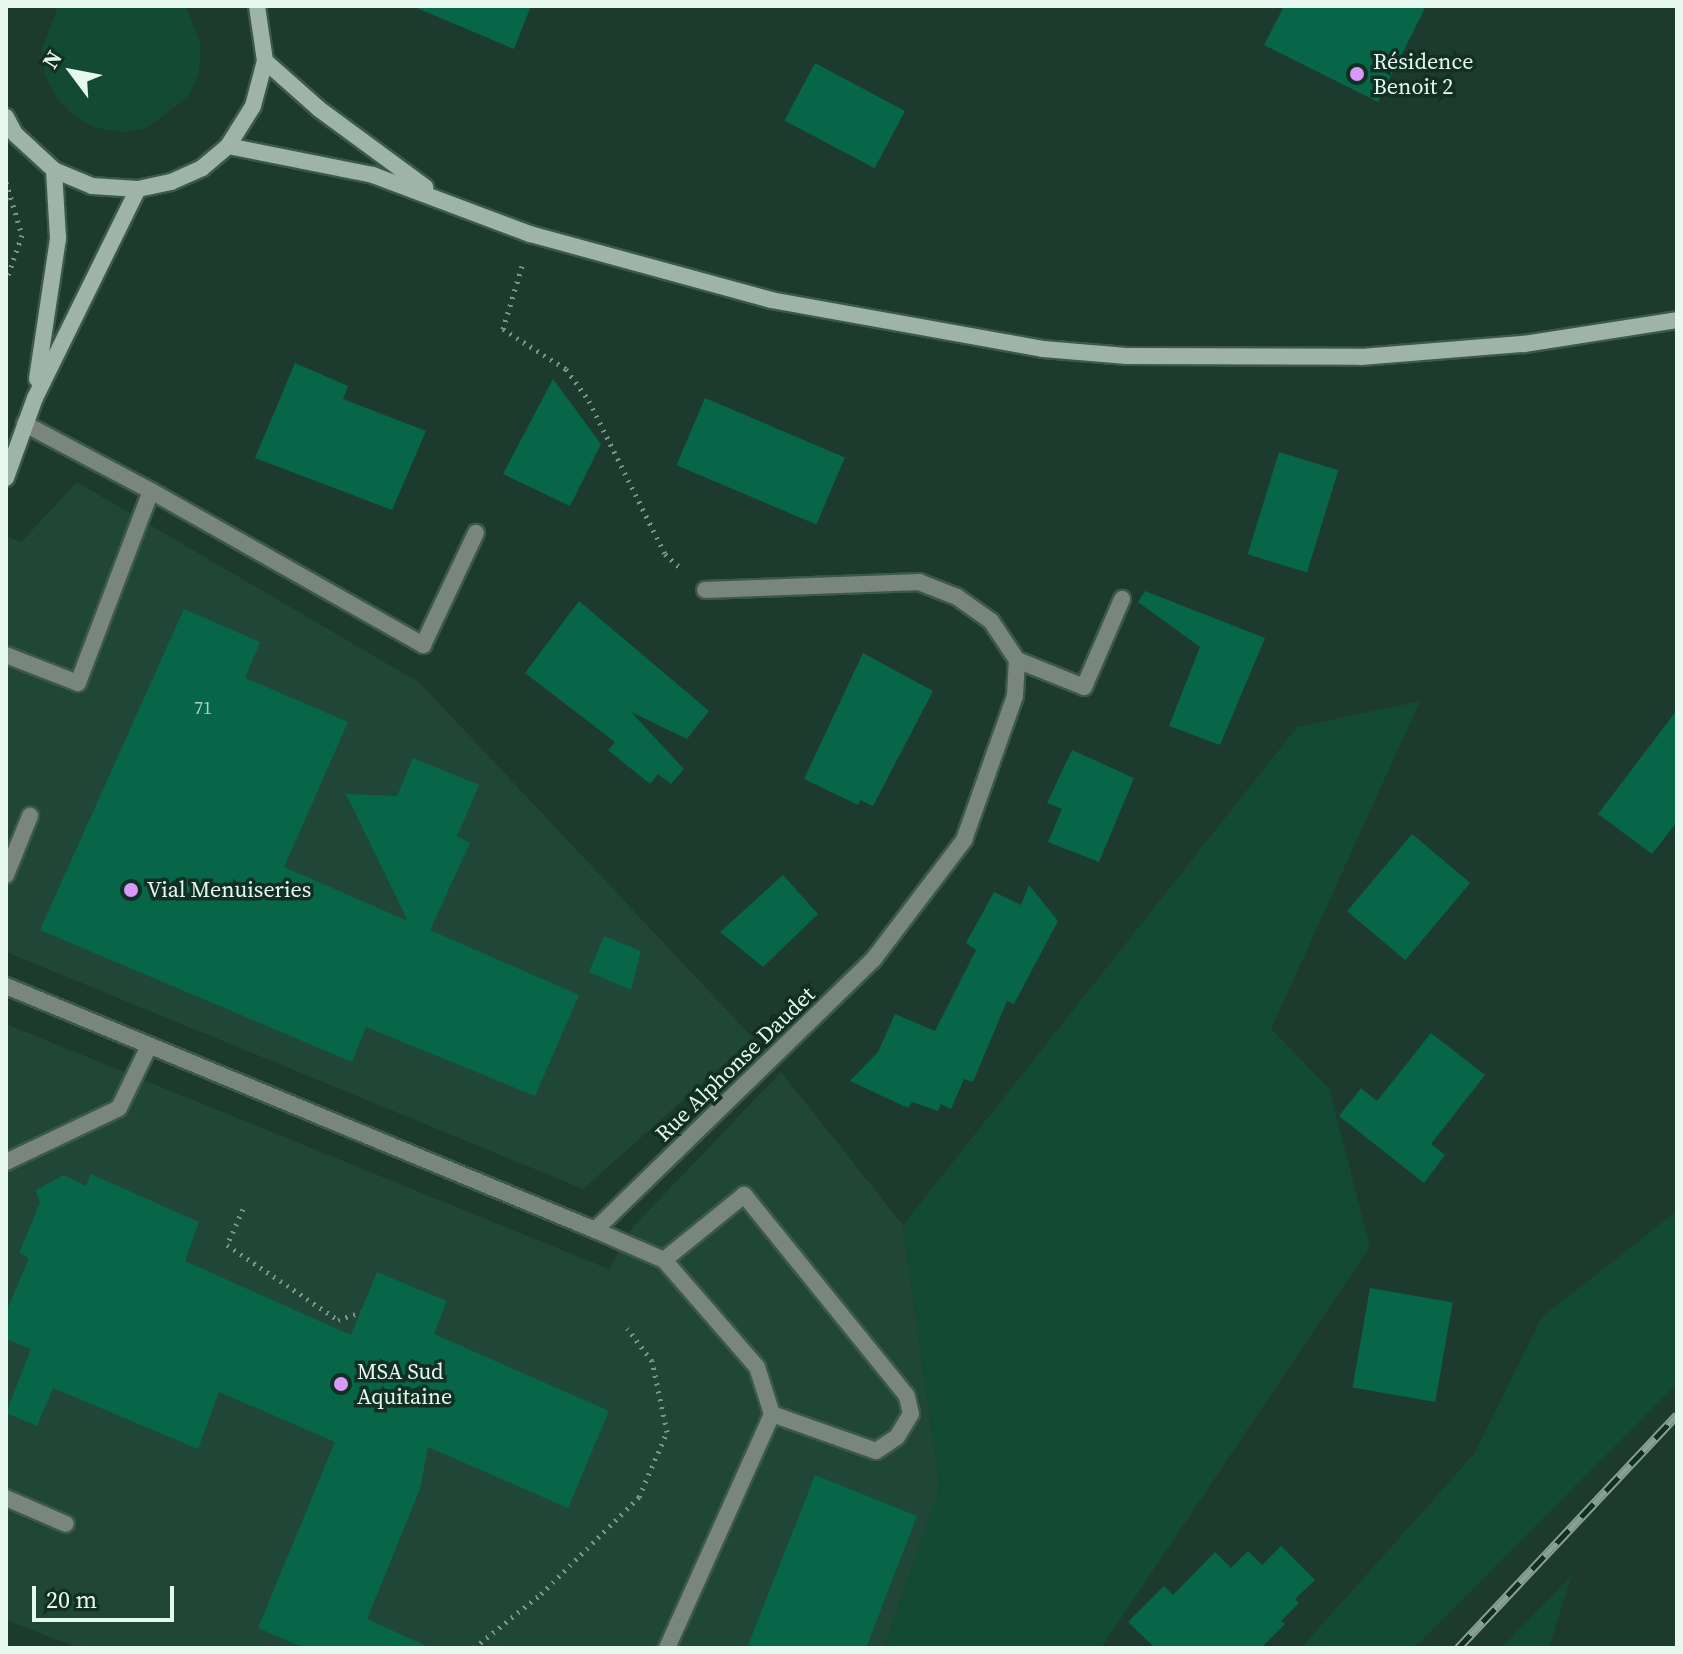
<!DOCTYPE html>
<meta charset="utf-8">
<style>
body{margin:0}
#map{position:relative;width:1683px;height:1654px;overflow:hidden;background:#1c3a2d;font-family:"Source Serif 4",serif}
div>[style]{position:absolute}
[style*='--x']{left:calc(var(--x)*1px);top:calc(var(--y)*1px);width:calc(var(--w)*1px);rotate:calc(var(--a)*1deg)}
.built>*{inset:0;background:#1f4636}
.green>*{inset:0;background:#134a36}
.building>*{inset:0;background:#086648;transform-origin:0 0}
.path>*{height:5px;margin-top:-2.5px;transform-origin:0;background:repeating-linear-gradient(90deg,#7b9388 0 2px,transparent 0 8px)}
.roads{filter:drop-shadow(2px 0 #3c584c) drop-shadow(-2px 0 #3c584c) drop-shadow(0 2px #3c584c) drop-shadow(0 -2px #3c584c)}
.lane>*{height:16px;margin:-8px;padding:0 8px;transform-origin:8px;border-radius:8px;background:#78867f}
.street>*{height:16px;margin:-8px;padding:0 8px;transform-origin:8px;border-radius:8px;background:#78867f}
.secondary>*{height:16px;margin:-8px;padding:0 8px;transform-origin:8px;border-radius:8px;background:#9eb4a9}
.rail>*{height:9px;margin-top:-4.5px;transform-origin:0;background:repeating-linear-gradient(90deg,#112f23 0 18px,#89a096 0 36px);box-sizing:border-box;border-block:2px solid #89a096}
.dots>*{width:22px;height:22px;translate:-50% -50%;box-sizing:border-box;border:4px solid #112f23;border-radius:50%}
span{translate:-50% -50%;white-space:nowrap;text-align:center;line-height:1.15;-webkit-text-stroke:7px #112f23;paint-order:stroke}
.number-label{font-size:18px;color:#afd4c6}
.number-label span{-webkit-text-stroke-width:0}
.poi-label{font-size:22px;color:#e7f8f0}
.left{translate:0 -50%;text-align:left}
.street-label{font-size:22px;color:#e7f8f0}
.frame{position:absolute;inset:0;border:8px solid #e7f8f0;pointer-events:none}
.north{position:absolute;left:32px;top:32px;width:80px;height:80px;-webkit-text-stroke:6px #112f23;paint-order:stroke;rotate:302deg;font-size:22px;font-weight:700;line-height:32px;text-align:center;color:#e7f8f0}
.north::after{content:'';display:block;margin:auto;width:28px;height:36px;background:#e7f8f0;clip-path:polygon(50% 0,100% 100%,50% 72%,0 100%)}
.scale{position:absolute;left:32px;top:1586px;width:142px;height:36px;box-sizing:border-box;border:4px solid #e7f8f0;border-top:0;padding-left:10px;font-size:24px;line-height:28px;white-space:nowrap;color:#e7f8f0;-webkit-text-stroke:6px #112f23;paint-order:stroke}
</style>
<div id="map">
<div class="built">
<div style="clip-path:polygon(77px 482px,420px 683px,753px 1038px,583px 1189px,6px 952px,6px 536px,21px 542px)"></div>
<div style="clip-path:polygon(6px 1024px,609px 1269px,633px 1227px,781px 1072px,903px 1225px,940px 1488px,884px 1648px,78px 1648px,6px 1620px)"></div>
</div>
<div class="green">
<div style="clip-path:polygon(58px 6px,186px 6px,201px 46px,199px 72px,188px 97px,147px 128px,122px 132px,96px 128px,74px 116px,56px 98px,45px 75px,42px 49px)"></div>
<div style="clip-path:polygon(1420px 701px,1271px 1029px,1329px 1088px,1370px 1247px,1101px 1648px,884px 1648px,940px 1488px,903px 1225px,1297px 727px)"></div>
<div style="clip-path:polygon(1677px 1211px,1677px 1384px,1414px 1648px,1301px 1648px,1474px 1454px,1542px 1317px)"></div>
<div style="clip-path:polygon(1572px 1575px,1549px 1648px,1501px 1648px)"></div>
</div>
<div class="building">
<div style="clip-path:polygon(412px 6px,531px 6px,514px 49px)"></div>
<div style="clip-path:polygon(1284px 6px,1426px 6px,1378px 102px,1264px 45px)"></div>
<div style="left:815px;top:63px;width:102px;height:65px;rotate:28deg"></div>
<div style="clip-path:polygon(295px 363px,348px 386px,343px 399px,426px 431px,392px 510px,255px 458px)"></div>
<div style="clip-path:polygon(553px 379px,601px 444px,570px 506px,503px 474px)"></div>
<div style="left:705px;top:398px;width:152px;height:73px;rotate:23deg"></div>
<div style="left:1279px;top:452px;width:62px;height:107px;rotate:17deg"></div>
<div style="clip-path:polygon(1145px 591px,1265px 638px,1220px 745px,1169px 726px,1200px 647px,1138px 602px)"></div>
<div style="clip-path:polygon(579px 601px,709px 711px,687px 739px,631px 712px,684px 769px,671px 784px,658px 774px,650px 784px,608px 750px,615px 742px,525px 673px)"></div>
<div style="clip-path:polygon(184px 609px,260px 642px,245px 678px,348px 722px,284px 867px,408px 921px,346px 794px,397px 796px,413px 758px,479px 785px,457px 836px,470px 843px,430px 930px,579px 995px,535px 1096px,366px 1027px,352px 1062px,40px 930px)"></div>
<div style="clip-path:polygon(863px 653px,933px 691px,873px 806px,860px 800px,858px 805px,804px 779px)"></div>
<div style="clip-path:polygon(1677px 710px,1677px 822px,1652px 854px,1598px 814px)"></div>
<div style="clip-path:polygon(1072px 750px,1134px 778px,1099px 862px,1048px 842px,1062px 809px,1047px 803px)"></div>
<div style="left:1412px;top:834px;width:76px;height:101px;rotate:40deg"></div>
<div style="clip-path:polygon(783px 875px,818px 914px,763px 967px,720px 932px)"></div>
<div style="clip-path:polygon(1029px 885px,1058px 921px,1014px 1004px,1007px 1001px,973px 1082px,964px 1079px,951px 1109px,941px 1104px,938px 1111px,912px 1102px,908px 1108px,850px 1081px,878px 1052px,895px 1014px,935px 1031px,976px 950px,966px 943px,994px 892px,1021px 905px)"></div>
<div style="clip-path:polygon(604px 936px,641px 951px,631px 990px,589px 972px)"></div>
<div style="clip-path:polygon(1431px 1033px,1485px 1075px,1431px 1144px,1445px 1155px,1424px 1183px,1339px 1116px,1361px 1088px,1377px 1101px)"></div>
<div style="clip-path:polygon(91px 1174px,199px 1222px,185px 1261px,351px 1335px,377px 1272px,447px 1301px,434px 1334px,609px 1411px,568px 1508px,428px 1447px,420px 1489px,367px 1619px,431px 1648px,304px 1648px,258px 1628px,335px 1442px,219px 1392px,198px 1449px,53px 1388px,37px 1426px,6px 1413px,31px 1349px,6px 1339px,6px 1312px,29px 1258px,19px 1253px,40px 1203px,36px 1190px,64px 1175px,86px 1186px)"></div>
<div style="left:1370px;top:1288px;width:84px;height:101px;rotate:10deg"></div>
<div style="clip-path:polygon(815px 1475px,917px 1516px,866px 1648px,747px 1648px)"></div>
<div style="clip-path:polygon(1281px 1546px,1315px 1580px,1295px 1599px,1299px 1603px,1281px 1621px,1285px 1624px,1261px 1648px,1155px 1648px,1128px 1622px,1164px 1586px,1173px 1595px,1215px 1552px,1231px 1568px,1248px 1551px,1262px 1565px)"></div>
</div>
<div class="path">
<div style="--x:6;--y:182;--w:55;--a:73.2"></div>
<div style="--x:22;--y:235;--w:49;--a:109.2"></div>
<div style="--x:522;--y:266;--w:66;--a:106.8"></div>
<div style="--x:503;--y:329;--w:75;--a:32.4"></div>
<div style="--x:566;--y:369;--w:39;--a:54"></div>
<div style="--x:589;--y:401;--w:171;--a:63.6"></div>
<div style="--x:665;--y:554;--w:24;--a:42"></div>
<div style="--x:243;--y:1209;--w:39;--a:114"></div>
<div style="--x:227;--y:1245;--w:134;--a:34"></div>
<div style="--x:338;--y:1320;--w:24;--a:-19"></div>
<div style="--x:474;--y:1648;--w:86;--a:-38.9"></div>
<div style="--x:541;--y:1594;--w:138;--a:-44.7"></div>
<div style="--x:639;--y:1497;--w:71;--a:-66.7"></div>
<div style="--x:667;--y:1432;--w:73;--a:-101.9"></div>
<div style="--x:652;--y:1361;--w:41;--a:-127.1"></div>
</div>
<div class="roads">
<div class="lane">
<div style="--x:151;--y:491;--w:313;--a:29.5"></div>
<div style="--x:423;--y:645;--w:124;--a:-64.7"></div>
<div style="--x:6;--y:655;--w:77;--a:21.3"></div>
<div style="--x:78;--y:683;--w:205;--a:-69.2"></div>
<div style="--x:151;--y:491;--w:143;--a:-152"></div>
<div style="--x:6;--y:875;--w:64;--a:-67.9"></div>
<div style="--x:6;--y:1162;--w:125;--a:-25.5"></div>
<div style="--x:119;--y:1108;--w:67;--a:-64.2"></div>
<div style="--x:595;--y:1230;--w:75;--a:23.5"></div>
<div style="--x:664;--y:1260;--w:142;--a:49"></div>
<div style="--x:757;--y:1367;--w:49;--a:72.3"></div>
<div style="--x:772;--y:1414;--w:110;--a:19.6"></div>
<div style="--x:876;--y:1451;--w:25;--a:-34"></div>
<div style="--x:897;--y:1437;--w:27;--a:-59"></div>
<div style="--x:911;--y:1414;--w:18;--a:-103"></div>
<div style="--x:907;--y:1396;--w:259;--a:-129"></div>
<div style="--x:744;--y:1195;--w:103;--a:140.9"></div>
<div style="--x:6;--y:1498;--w:65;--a:23.4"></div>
<div style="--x:667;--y:1648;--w:256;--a:-65.8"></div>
</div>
<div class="street">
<div style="--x:1017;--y:660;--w:72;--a:21.9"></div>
<div style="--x:1084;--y:687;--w:96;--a:-66.6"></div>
<div style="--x:6;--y:986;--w:638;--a:22.5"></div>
<div style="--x:595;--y:1230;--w:388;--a:-44.2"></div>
<div style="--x:873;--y:960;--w:151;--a:-52.8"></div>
<div style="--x:964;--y:840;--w:153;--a:-70.5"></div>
<div style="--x:1015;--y:696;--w:36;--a:-87"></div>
<div style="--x:1017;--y:660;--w:47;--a:-123.7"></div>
<div style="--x:991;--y:621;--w:42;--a:-144.8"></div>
<div style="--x:957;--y:597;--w:41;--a:-158.5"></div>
<div style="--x:919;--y:582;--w:214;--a:177.9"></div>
</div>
<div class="secondary">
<div style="--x:265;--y:61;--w:72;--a:41.6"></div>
<div style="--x:319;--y:109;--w:132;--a:36.3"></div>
<div style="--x:6;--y:117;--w:19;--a:62"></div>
<div style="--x:15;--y:134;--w:53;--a:42.7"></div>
<div style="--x:54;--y:170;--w:41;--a:22.8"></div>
<div style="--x:92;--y:186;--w:46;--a:3.7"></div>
<div style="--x:138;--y:189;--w:34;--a:-12"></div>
<div style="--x:171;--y:182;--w:34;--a:-24"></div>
<div style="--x:202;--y:168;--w:34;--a:-40"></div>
<div style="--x:228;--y:146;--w:47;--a:-58"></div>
<div style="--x:253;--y:106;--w:47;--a:-75.1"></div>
<div style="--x:265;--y:61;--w:56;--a:-98.3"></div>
<div style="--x:228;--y:146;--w:148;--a:11.3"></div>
<div style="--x:373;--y:175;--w:168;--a:20.6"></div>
<div style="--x:530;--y:234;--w:250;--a:15.3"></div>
<div style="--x:771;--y:300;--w:276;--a:10.2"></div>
<div style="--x:1043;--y:349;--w:84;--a:4.8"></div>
<div style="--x:1127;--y:356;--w:234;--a:0.2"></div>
<div style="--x:1361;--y:357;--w:164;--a:-4.6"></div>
<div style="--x:1524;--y:344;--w:155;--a:-8.9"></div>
<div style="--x:37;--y:379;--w:143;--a:-81.5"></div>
<div style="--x:58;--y:238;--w:68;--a:-93.4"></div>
<div style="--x:6;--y:478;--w:85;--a:-70.1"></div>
<div style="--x:35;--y:398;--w:233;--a:-63.8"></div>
</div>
</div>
<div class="rail">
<div style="--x:1458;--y:1648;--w:320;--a:-46.8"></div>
</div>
<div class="dots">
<div style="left:1357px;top:74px;background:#d99af7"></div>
<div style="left:131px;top:890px;background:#d99af7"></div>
<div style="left:341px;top:1384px;background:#d99af7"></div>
</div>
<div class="number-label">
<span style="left:203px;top:708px">71</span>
</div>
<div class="poi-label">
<span class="left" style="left:1373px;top:74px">Résidence<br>Benoit 2</span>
<span class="left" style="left:147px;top:890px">Vial Menuiseries</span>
<span class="left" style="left:357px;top:1384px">MSA Sud<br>Aquitaine</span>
</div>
<div class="street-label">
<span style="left:735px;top:1064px;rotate:-44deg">Rue Alphonse Daudet</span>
</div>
<div class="frame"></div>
<div class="north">N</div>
<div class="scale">20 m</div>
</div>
